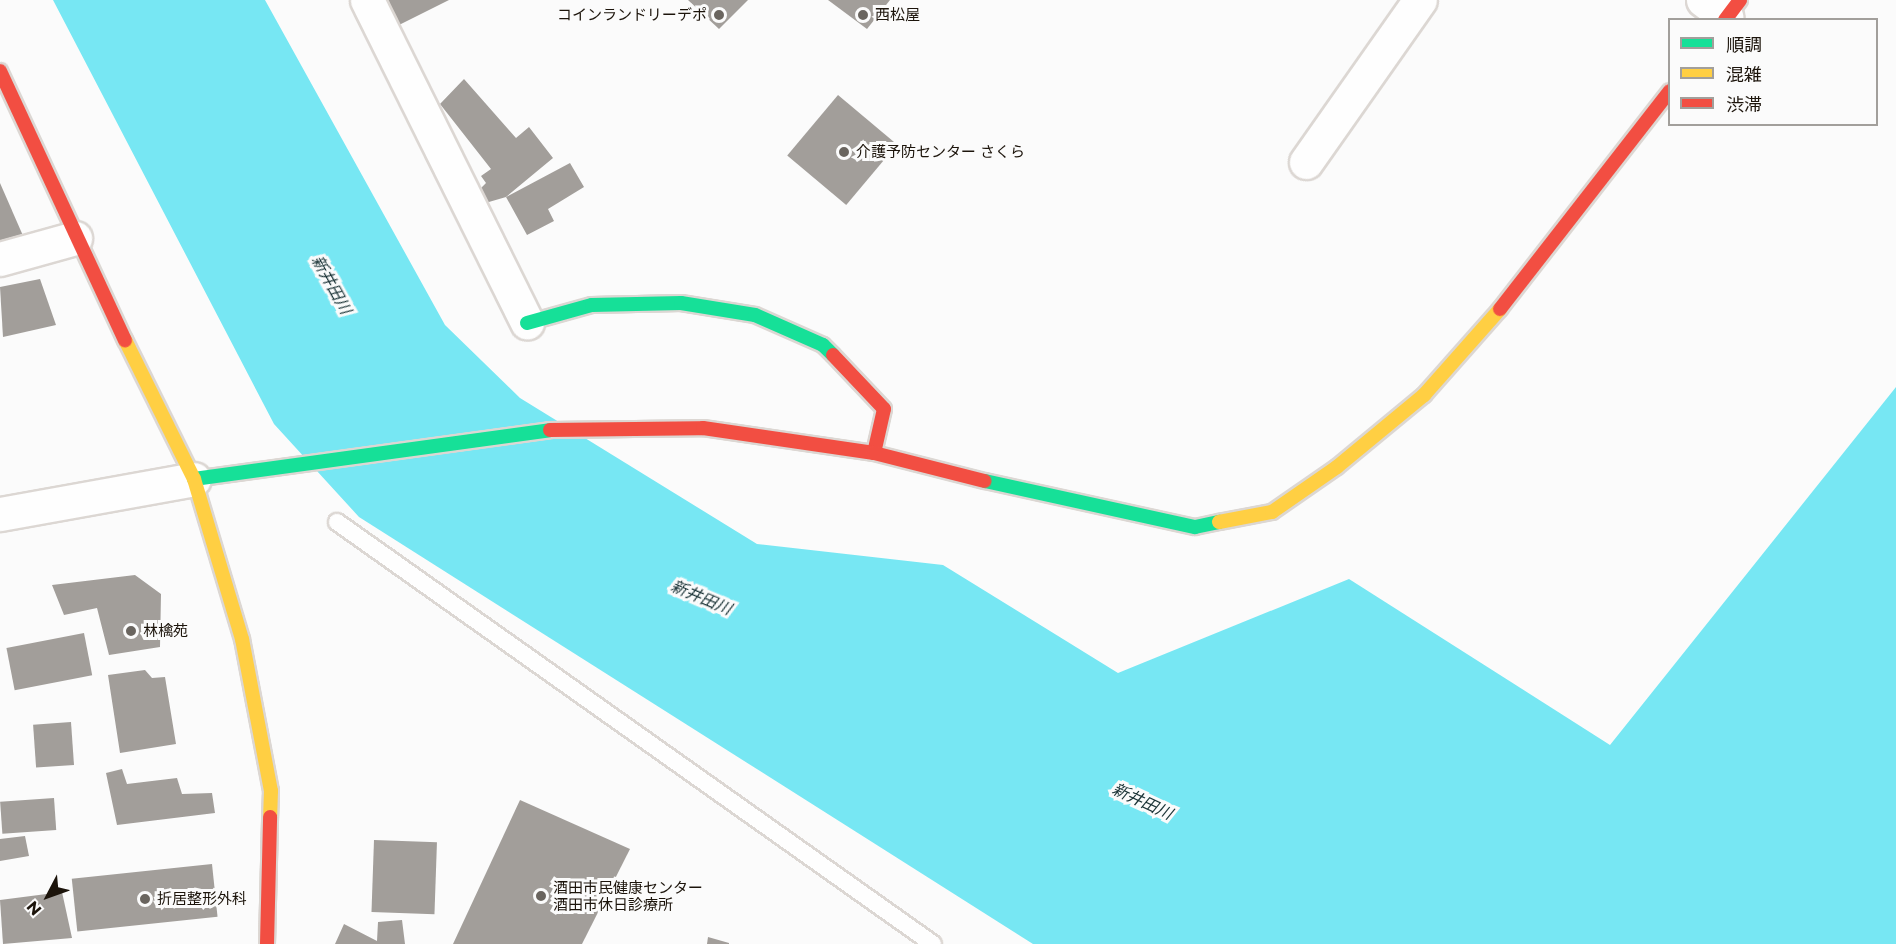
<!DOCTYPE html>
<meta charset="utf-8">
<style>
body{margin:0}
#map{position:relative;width:1896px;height:944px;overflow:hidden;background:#fbfbfb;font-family:Montserrat,"Noto Sans JP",sans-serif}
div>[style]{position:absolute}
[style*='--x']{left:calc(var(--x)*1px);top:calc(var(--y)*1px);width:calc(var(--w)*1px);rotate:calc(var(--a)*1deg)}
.water>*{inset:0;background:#77e7f3}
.building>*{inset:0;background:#a29e9a;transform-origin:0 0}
.roads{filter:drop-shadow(2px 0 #dcd7d3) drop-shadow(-2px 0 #dcd7d3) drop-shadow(0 2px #dcd7d3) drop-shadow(0 -2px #dcd7d3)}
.lane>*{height:16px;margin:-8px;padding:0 8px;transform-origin:8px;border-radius:8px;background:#fefefe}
.street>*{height:33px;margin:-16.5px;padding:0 16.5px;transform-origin:16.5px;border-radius:16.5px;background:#fefefe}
.fast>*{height:14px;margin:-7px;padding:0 7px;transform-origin:7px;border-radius:7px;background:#16e098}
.slow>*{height:14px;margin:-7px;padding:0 7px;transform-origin:7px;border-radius:7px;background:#ffcf43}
.jam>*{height:14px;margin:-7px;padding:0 7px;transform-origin:7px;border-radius:7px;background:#f24e42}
.dots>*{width:16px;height:16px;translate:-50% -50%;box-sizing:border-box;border:3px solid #fbfbfb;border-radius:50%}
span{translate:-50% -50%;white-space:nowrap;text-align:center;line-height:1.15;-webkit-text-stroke:6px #fbfbfb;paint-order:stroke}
.poi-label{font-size:15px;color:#1c140b}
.right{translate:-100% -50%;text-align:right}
.left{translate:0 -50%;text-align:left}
.water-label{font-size:16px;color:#193235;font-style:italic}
.legend{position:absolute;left:1668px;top:18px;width:210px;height:108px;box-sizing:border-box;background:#fbfbfb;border:2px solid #a29f9b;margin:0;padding:8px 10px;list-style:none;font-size:18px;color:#1c140b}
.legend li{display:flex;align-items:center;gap:12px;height:30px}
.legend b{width:30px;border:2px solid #a29f9b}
.north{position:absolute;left:18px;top:866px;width:60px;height:60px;-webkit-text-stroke:4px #fbfbfb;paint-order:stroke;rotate:229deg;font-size:16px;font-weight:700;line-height:24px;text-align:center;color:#1c140b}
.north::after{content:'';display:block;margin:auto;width:21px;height:27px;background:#1c140b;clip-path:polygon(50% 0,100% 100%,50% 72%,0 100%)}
</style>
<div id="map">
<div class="water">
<div style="clip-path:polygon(53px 0,265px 0,445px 325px,520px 398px,757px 544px,943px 565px,1118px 673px,1349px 579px,1610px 745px,1896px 387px,1896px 944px,1033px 944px,359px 517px,274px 424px)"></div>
</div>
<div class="building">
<div style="clip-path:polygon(383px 0,449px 0,393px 28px)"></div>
<div style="clip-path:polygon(688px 0,748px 0,719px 29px)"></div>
<div style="clip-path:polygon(828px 0,890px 0,867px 29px)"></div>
<div style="clip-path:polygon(464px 79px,516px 138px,529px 127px,553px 158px,506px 197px,482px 204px,476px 193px,486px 183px,481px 176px,491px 169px,440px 104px)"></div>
<div style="left:838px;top:95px;width:77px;height:79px;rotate:40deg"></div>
<div style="clip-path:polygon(570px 163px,584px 187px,548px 209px,554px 221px,527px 235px,506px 197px)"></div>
<div style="clip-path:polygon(0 183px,24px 238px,0 247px)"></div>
<div style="clip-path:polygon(40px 279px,56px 325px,3px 337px,0 287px)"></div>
<div style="clip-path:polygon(135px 575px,161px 594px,160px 647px,109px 655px,97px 608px,64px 615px,52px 585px)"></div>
<div style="left:84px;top:633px;width:43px;height:79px;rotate:79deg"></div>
<div style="clip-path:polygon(145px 670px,152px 678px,165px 677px,176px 744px,120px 753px,108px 675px)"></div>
<div style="left:71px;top:722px;width:43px;height:38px;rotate:86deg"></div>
<div style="clip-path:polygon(122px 769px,127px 784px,177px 778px,182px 794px,212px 793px,215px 813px,117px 825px,106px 773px)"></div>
<div style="left:54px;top:798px;width:32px;height:54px;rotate:86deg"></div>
<div style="clip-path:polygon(520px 800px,630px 849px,582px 944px,453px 944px)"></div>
<div style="clip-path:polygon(25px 836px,29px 856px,0 861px,0 839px)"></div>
<div style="left:374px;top:840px;width:63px;height:72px;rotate:2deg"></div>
<div style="left:212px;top:864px;width:53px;height:141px;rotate:84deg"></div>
<div style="clip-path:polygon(62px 892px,72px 938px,3px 944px,0 900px)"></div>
<div style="clip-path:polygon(402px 920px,405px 944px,335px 944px,344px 924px,377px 941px,378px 922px)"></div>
<div style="clip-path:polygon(708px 937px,729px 943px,729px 944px,707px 944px)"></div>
</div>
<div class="roads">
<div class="lane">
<div style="--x:337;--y:522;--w:730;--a:35.3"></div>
</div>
<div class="street">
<div style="--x:367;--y:0;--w:360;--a:63.6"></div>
<div style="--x:1703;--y:0;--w:29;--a:36"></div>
<div style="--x:1306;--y:162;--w:198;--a:-54.9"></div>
<div style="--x:0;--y:259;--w:78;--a:-15.6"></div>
<div style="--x:0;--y:514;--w:197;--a:-10.2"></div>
</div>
<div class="fast">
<div style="--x:527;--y:323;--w:67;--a:-15.5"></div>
<div style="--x:592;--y:305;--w:89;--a:-1.3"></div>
<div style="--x:681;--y:303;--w:75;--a:9.2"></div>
<div style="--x:755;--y:315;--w:74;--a:23.8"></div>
<div style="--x:823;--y:345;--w:14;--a:45"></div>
<div style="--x:194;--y:479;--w:359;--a:-7.8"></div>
<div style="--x:985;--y:481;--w:215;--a:12.4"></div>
<div style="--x:1195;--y:527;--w:25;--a:-12"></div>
</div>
<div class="slow">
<div style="--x:125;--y:340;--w:155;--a:63.6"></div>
<div style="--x:194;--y:479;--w:167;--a:73.3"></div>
<div style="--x:242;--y:639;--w:155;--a:79.2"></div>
<div style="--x:271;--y:791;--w:26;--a:92"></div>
<div style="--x:1219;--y:522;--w:54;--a:-10.7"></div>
<div style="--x:1272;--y:512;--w:79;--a:-34.7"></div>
<div style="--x:1337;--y:467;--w:113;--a:-39.6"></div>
<div style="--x:1424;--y:395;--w:115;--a:-48.5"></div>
</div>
<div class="jam">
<div style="--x:1725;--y:20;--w:25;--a:-53"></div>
<div style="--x:0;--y:71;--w:297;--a:65.1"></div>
<div style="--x:1500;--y:309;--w:276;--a:-52.1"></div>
<div style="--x:833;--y:355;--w:74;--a:46.6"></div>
<div style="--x:884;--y:409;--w:45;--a:102.8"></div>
<div style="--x:550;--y:430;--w:153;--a:-0.7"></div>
<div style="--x:703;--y:428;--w:173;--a:8.3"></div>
<div style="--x:874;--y:453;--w:114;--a:14.2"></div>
<div style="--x:267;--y:944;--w:127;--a:-88.6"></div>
</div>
</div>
<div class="dots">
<div style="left:719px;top:15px;background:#6a655f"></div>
<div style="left:863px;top:15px;background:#6a655f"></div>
<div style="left:844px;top:152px;background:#6a655f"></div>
<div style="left:131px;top:631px;background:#6a655f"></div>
<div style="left:541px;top:896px;background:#6a655f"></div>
<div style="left:145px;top:899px;background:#6a655f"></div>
</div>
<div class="poi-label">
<span class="right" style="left:707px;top:15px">コインランドリーデポ</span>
<span class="left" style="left:875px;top:15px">西松屋</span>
<span class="left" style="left:856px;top:152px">介護予防センター さくら</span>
<span class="left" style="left:143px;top:631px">林檎苑</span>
<span class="left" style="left:553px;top:896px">酒田市民健康センター<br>酒田市休日診療所</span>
<span class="left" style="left:157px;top:899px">折居整形外科</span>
</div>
<div class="water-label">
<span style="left:331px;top:285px;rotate:61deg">新井田川</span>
<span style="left:701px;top:598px;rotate:23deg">新井田川</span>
<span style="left:1142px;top:802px;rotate:25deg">新井田川</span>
</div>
<ul class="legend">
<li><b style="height:8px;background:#16e098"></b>順調</li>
<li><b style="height:8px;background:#ffcf43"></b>混雑</li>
<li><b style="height:8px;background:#f24e42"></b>渋滞</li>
</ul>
<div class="north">N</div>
</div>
